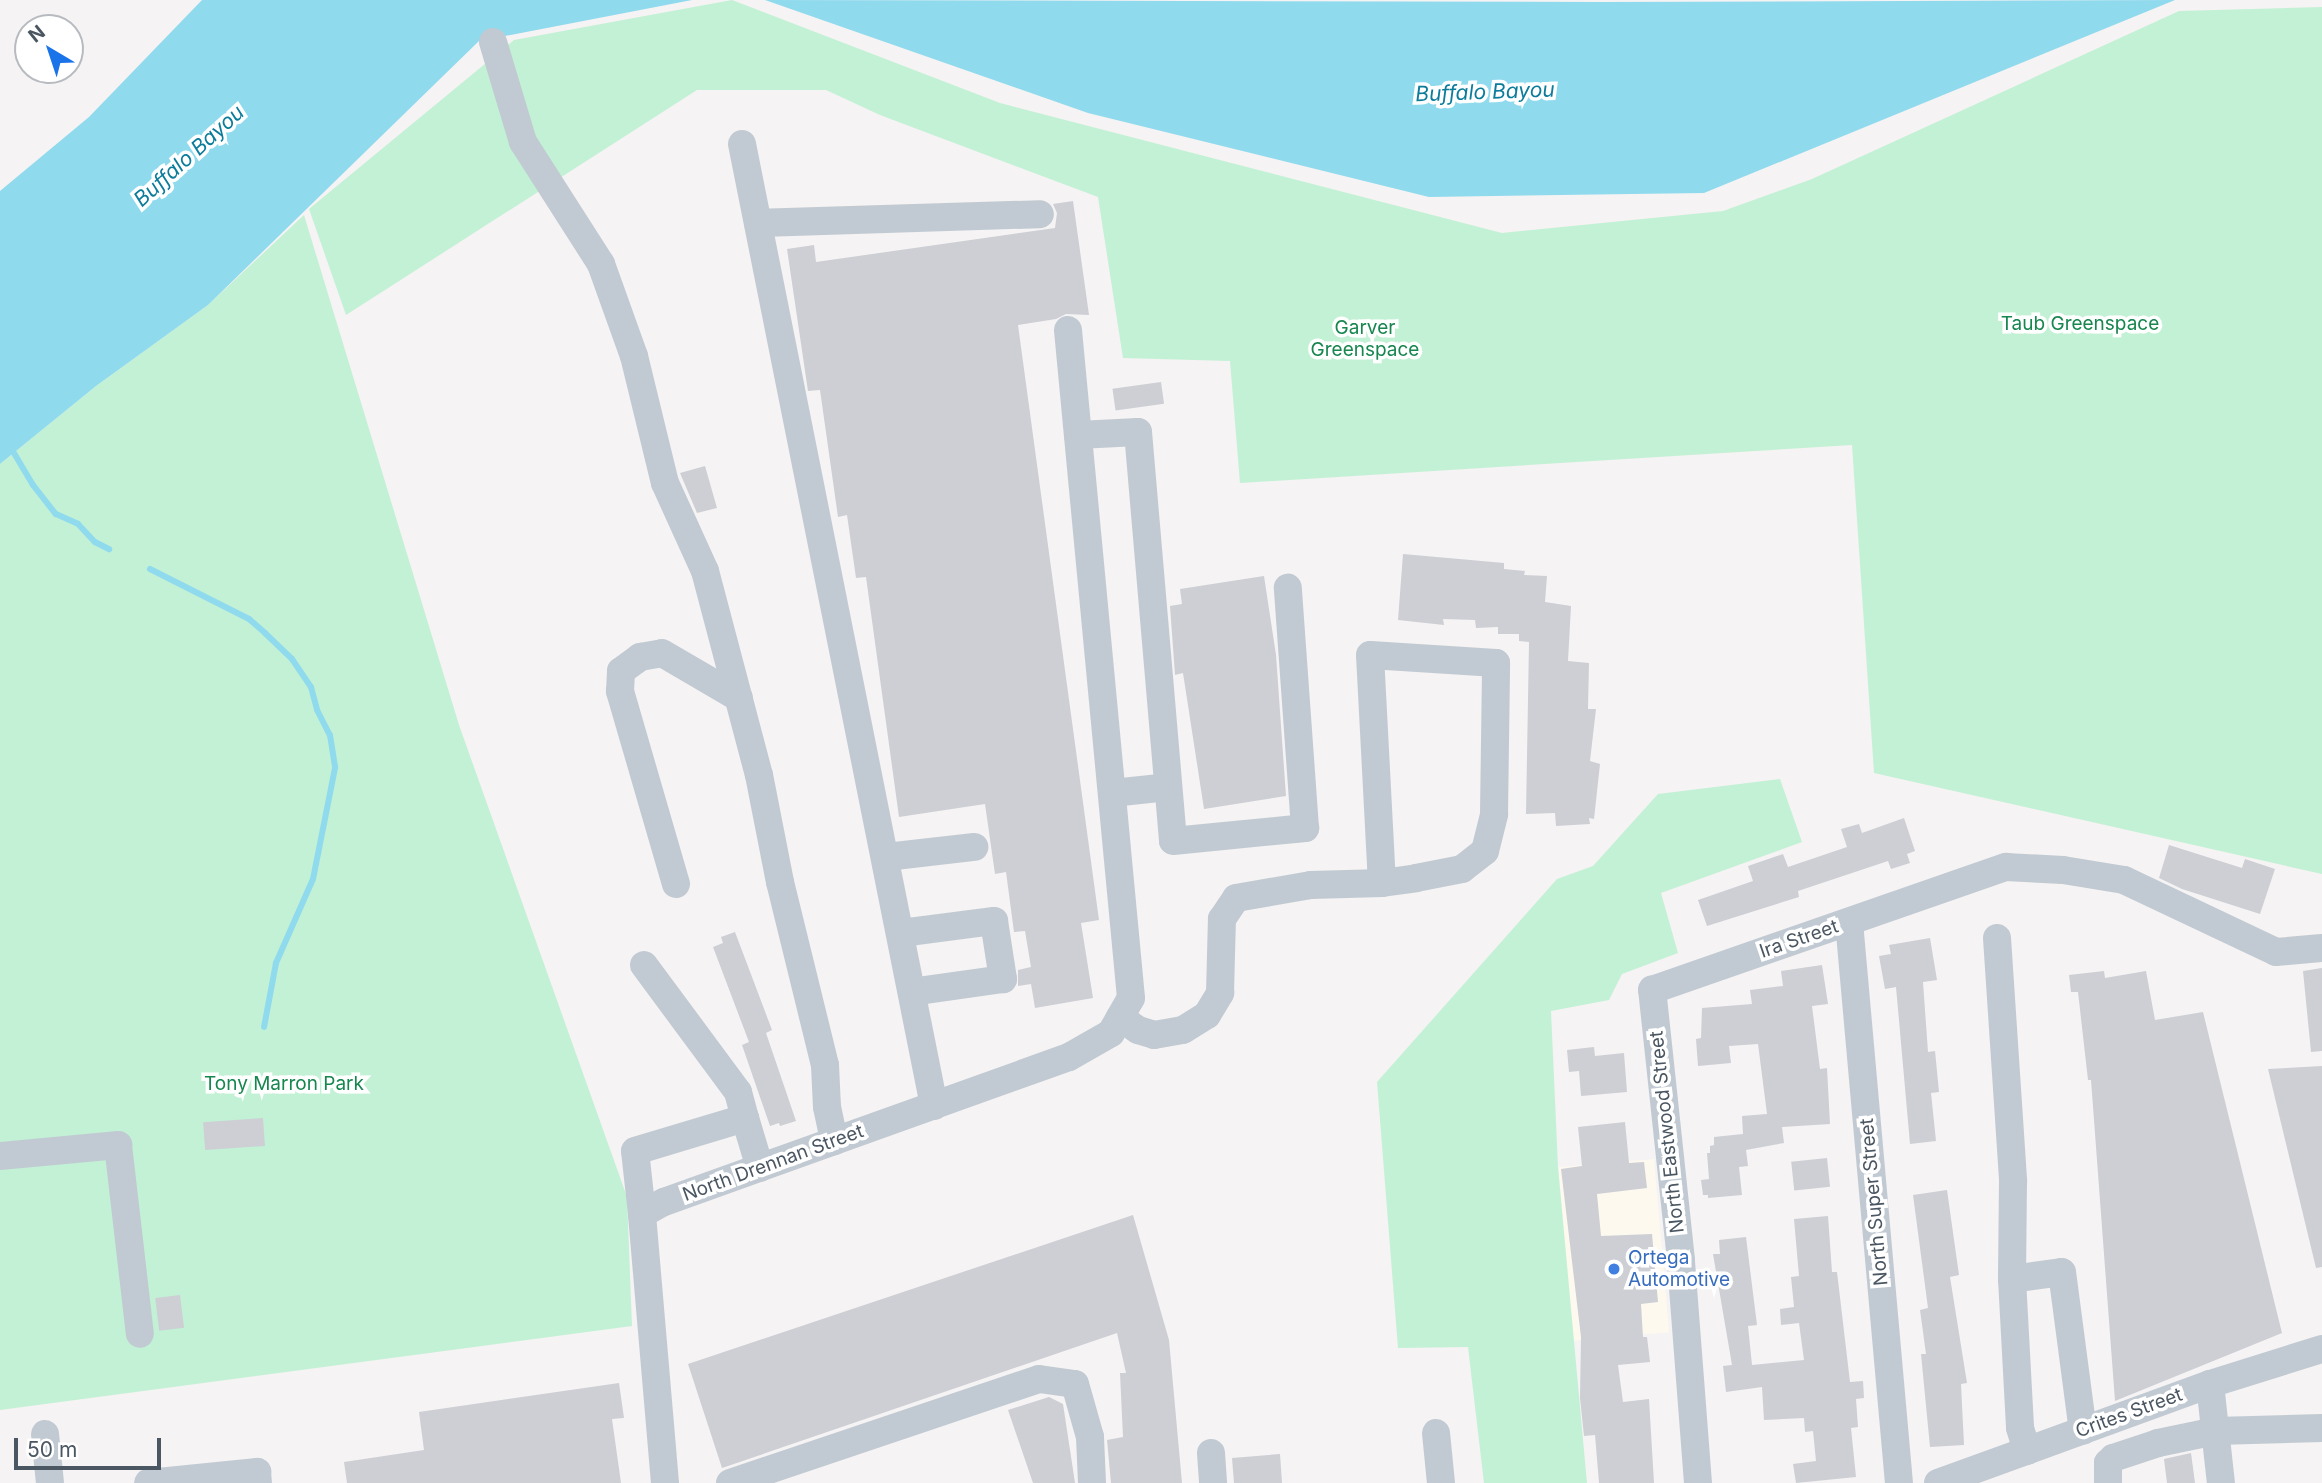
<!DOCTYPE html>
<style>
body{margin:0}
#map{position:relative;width:2322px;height:1483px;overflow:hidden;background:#f5f3f3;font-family:Inter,sans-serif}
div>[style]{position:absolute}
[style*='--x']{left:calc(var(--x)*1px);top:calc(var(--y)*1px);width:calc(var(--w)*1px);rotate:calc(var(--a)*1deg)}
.commercial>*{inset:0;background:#fdf9ef;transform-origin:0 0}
.green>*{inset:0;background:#c3f1d5}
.water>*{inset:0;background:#90daee}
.stream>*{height:6px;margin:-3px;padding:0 3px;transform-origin:3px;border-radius:3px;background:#90daee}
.building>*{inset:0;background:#cdcfd5;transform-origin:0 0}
.minor>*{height:28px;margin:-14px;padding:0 14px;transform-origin:14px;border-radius:14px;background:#c1cad2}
.dots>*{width:19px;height:19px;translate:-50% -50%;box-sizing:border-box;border:4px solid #fff;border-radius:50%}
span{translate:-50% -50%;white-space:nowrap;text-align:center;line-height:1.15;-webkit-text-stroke:7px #fff;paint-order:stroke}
.park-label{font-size:19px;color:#17864f}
.street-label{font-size:19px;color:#4a5661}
.shop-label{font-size:19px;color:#366cbe}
.left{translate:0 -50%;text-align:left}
.water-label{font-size:21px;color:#0c7c9b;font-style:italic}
.north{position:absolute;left:14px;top:14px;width:70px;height:70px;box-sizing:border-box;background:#fff;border:2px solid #b7bbc0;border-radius:50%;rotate:321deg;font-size:19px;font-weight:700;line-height:28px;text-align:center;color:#4a5661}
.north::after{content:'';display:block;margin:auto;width:24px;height:32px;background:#1a73e8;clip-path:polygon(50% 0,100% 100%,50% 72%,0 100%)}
.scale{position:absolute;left:14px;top:1438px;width:147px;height:32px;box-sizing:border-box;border:4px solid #4a5661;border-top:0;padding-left:9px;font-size:21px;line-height:24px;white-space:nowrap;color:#4a5661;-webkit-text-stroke:5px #fff;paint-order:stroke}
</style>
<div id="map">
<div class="commercial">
<div style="left:1654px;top:1159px;width:174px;height:96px;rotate:85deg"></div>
</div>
<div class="green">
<div style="clip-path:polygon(732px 0,1000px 103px,1502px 233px,1723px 211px,1812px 179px,2179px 11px,2322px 7px,2322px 874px,1874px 773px,1852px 445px,1240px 483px,1230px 361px,1123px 358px,1098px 197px,880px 115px,826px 90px,697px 90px,346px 315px,309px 209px,514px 40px)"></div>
<div style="clip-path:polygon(304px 215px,459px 725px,627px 1197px,632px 1326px,0 1410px,0 464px,96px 386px,208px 305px)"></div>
<div style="clip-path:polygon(1780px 779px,1802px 842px,1661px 893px,1678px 953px,1622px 974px,1609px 1000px,1551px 1011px,1558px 1167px,1587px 1483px,1484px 1483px,1468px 1347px,1398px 1348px,1377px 1082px,1557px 879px,1593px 866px,1658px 794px)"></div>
</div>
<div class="water">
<div style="clip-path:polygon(202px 0,692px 0,479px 41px,208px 305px,96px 386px,0 464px,0 191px,89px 117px)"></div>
<div style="clip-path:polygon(765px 0,1602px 2px,2175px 0,1704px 193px,1429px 197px,1088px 113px)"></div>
</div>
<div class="stream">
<div style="--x:11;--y:448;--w:43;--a:59.3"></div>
<div style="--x:33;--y:485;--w:37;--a:52"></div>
<div style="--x:56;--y:514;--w:24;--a:24"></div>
<div style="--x:78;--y:524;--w:25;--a:47"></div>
<div style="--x:95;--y:542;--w:16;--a:27"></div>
<div style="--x:150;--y:569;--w:111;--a:26.8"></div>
<div style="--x:249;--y:619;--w:21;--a:41"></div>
<div style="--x:265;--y:633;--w:37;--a:44"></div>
<div style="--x:292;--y:659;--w:34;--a:56"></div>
<div style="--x:311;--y:687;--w:24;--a:75"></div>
<div style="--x:317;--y:710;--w:28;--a:63"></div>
<div style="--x:330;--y:735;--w:33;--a:81"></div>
<div style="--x:335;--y:768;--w:113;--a:101.2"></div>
<div style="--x:313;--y:879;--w:92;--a:113.8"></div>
<div style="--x:276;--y:963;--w:65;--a:100.6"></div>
</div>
<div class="building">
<div style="clip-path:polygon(1073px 201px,1089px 315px,1066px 314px,1056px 319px,1018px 325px,1099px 920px,1081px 923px,1093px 998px,1035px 1008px,1031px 984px,1018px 986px,1018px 970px,1031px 967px,1025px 931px,1014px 932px,1006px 872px,995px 874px,985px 804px,899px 817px,866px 577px,856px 578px,847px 515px,838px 517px,820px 390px,808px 391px,787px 249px,814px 245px,816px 262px,1055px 228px,1057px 213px,1053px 204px)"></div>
<div style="left:1161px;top:382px;width:22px;height:49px;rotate:82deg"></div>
<div style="clip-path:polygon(705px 466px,717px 508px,697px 513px,680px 473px)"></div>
<div style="clip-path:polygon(1403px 554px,1504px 563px,1504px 569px,1525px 571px,1524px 575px,1547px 576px,1545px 602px,1571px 606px,1568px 661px,1589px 663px,1588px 709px,1596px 709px,1590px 761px,1600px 764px,1594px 819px,1589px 818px,1590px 824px,1556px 826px,1555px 813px,1526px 814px,1529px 642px,1519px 641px,1519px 634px,1498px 634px,1498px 627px,1476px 628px,1475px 620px,1443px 619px,1444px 625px,1398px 620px)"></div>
<div style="clip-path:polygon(1264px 576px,1276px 655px,1286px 796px,1204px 809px,1183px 673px,1175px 675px,1170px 606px,1182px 604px,1180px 589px)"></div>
<div style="clip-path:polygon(1904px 818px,1915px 851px,1907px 854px,1910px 863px,1891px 869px,1888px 861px,1798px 891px,1799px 897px,1707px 926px,1698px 900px,1753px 881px,1748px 866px,1783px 854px,1788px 867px,1847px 847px,1841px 829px,1859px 824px,1862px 833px)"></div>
<div style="clip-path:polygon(2169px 845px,2242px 868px,2245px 859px,2275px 869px,2260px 914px,2182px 889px,2159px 878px)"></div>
<div style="clip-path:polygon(735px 932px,772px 1030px,766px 1033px,796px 1121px,780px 1126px,779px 1123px,770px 1126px,742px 1045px,749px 1042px,713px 947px,723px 943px,721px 937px)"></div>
<div style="clip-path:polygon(1930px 938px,1937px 980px,1923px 982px,1928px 1052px,1935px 1051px,1939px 1092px,1931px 1093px,1936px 1141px,1910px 1144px,1896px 987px,1885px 989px,1879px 956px,1891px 954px,1889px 945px)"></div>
<div style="clip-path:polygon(1822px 965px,1828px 1004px,1812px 1006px,1820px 1069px,1827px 1068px,1830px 1124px,1782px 1127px,1784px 1143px,1746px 1150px,1748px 1166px,1739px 1167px,1742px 1195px,1708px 1198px,1708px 1195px,1703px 1195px,1701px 1180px,1709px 1179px,1707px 1153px,1710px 1153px,1710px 1146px,1714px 1145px,1714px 1137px,1743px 1134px,1742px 1116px,1767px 1114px,1758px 1044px,1729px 1046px,1731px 1063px,1698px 1066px,1696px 1039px,1701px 1038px,1702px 1008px,1752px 1004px,1750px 990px,1783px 986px,1781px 971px)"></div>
<div style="clip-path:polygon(2322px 968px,2322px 1051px,2311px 1052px,2303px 971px)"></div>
<div style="clip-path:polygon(2104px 971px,2105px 978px,2146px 971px,2155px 1020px,2203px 1012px,2282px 1333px,2115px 1401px,2091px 1080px,2088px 1080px,2078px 992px,2071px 992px,2069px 975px)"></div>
<div style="clip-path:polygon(1594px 1047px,1595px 1056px,1624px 1053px,1627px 1092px,1581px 1096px,1579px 1071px,1569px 1072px,1567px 1050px)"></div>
<div style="clip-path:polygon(2322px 1066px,2322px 1267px,2316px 1268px,2268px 1069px)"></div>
<div style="left:263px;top:1118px;width:28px;height:60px;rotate:86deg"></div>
<div style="clip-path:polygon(1625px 1122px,1629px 1163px,1644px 1162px,1647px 1188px,1597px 1194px,1601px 1236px,1652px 1234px,1658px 1302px,1641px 1304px,1643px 1337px,1647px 1337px,1650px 1362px,1618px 1365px,1623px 1402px,1649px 1399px,1654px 1483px,1599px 1483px,1595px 1435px,1584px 1436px,1580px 1398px,1581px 1337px,1561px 1169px,1582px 1166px,1578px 1127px)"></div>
<div style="left:1827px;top:1158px;width:29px;height:36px;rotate:84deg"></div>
<div style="clip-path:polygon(1947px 1190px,1959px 1275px,1950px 1277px,1967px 1383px,1961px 1384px,1964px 1445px,1930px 1447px,1921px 1354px,1926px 1354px,1920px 1310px,1928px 1308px,1913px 1195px)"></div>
<div style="clip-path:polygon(1133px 1215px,1169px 1340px,1182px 1483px,1111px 1483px,1107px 1440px,1123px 1437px,1120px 1373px,1126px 1373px,1117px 1333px,722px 1468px,688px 1364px)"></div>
<div style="clip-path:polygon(1828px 1216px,1832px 1272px,1837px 1272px,1850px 1382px,1863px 1381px,1864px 1398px,1856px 1399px,1858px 1427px,1851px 1428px,1856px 1477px,1796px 1483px,1793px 1464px,1816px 1461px,1813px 1431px,1805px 1432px,1804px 1418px,1764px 1420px,1762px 1387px,1726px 1392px,1723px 1366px,1732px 1365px,1713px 1254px,1720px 1254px,1719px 1240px,1746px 1237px,1757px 1325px,1748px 1326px,1752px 1365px,1804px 1360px,1799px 1323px,1781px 1325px,1780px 1309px,1794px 1307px,1791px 1277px,1799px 1276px,1794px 1219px)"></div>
<div style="left:180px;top:1295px;width:33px;height:25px;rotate:83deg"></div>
<div style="clip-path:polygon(619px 1383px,624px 1418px,612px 1419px,621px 1483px,347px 1483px,344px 1462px,424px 1450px,419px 1412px)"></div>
<div style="clip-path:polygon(1049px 1397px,1063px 1404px,1075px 1483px,1033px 1483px,1008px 1410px)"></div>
<div style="clip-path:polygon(2191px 1453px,2195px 1483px,2167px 1483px,2164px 1459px)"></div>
<div style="clip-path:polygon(1280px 1454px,1282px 1483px,1234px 1483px,1232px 1458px)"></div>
</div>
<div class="minor">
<div style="--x:493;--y:42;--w:104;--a:73.3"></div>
<div style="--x:523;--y:142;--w:145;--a:57.4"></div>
<div style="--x:601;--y:264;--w:98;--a:70.3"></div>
<div style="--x:634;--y:356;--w:131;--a:76.3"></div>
<div style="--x:665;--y:483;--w:97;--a:65.6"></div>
<div style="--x:705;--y:571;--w:211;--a:75.2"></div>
<div style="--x:759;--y:775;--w:109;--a:78.9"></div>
<div style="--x:780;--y:882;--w:188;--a:76.2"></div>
<div style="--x:825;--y:1065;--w:42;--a:87.3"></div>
<div style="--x:827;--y:1107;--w:35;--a:78"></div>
<div style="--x:742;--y:144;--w:981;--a:78.71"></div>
<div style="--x:758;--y:223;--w:282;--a:-1.8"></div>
<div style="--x:1078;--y:435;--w:60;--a:-2.9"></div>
<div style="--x:1138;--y:432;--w:410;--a:85.1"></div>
<div style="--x:1173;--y:841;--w:133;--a:-5.6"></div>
<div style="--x:1305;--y:828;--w:241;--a:-94.1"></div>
<div style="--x:1112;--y:793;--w:56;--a:-6.1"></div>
<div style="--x:886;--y:857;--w:89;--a:-6.5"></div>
<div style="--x:676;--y:884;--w:201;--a:-106.2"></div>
<div style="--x:620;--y:691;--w:20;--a:-87"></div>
<div style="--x:621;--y:671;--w:24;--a:-36"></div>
<div style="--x:640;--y:657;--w:22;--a:-10"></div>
<div style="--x:662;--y:653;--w:89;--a:30.3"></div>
<div style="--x:1849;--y:922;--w:563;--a:84.91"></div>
<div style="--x:901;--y:933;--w:94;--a:-7.4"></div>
<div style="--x:994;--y:921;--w:59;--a:81.2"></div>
<div style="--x:1003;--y:979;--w:92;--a:171.9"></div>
<div style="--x:1997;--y:938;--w:244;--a:86.2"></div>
<div style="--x:2013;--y:1181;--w:98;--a:90.6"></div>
<div style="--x:2012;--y:1279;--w:50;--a:-8"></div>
<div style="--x:2062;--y:1272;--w:160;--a:82.5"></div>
<div style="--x:644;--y:965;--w:158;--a:53.5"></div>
<div style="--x:738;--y:1092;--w:27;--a:75"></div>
<div style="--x:1120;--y:1017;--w:22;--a:36"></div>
<div style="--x:1138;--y:1030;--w:17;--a:17"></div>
<div style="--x:1154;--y:1035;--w:29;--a:-10"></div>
<div style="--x:1183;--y:1030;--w:28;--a:-32"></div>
<div style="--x:1207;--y:1015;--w:26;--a:-59"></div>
<div style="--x:1220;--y:993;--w:74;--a:-88.5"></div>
<div style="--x:1222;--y:919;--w:25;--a:-56"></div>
<div style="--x:1236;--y:898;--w:76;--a:-9.8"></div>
<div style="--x:1311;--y:885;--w:71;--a:-1.6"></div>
<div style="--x:1382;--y:883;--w:34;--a:-8"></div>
<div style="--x:1416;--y:878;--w:47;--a:-11.1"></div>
<div style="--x:1462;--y:869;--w:29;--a:-38"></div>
<div style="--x:1485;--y:851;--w:38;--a:-76"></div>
<div style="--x:1494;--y:814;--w:151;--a:-89.2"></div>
<div style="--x:1496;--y:663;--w:126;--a:-176.4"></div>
<div style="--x:1370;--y:655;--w:228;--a:87"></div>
<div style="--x:0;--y:1156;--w:119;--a:-5.3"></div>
<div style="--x:118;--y:1145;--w:190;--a:83.4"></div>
<div style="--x:642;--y:1214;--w:63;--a:-96.3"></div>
<div style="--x:635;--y:1151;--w:115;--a:-16.7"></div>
<div style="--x:745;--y:1118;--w:52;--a:73.3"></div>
<div style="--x:2012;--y:1279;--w:149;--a:86.9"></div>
<div style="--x:2020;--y:1428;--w:24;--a:73"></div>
<div style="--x:2210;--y:1384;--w:100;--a:83.7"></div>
<div style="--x:1436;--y:1433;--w:50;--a:84.3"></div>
<div style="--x:45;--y:1434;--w:49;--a:84.2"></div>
<div style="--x:1211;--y:1453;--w:30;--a:86"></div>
<div style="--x:148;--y:1483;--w:110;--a:-5.8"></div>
<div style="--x:257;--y:1472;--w:11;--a:85"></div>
<div style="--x:665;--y:1483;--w:270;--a:-94.9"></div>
<div style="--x:642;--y:1214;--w:25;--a:-29"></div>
<div style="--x:664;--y:1202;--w:430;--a:-19.7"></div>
<div style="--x:1069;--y:1057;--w:48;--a:-29.7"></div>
<div style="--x:1111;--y:1033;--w:40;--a:-60.3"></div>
<div style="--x:1131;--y:998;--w:671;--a:-95.39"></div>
<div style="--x:730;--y:1483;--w:326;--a:-18.6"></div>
<div style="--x:1039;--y:1379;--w:36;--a:8"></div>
<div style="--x:1075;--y:1384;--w:55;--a:74.2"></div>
<div style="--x:1090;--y:1437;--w:46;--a:87.5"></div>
<div style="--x:1698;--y:1483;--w:224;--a:-94.4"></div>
<div style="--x:1681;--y:1260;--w:272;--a:-96.1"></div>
<div style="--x:1652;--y:990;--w:375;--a:-19.2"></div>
<div style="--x:2006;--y:867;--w:57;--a:3"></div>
<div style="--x:2063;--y:870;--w:62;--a:9.3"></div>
<div style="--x:2124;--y:880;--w:168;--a:25.3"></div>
<div style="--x:2276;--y:952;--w:46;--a:-5"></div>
<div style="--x:1938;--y:1483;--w:289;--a:-20"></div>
<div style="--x:2210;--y:1384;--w:117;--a:-17.4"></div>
<div style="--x:2108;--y:1483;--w:20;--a:-90"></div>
<div style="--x:2108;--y:1463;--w:7;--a:-45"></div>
<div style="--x:2113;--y:1458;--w:47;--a:-18.4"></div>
<div style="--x:2158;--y:1443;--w:59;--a:-11.7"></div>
<div style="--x:2216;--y:1431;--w:106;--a:-1.6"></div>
</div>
<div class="dots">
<div style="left:1614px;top:1269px;background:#3f7fe0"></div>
</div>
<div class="park-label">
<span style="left:2080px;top:324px">Taub Greenspace</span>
<span style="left:1365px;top:339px">Garver<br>Greenspace</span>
<span style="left:284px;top:1084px">Tony Marron Park</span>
</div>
<div class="street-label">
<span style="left:1799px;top:939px;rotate:-19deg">Ira Street</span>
<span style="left:1667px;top:1132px;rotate:-96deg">North Eastwood Street</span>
<span style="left:773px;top:1163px;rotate:-20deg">North Drennan Street</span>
<span style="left:1874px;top:1202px;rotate:-95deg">North Super Street</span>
<span style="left:2129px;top:1413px;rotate:-20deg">Crites Street</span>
</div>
<div class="shop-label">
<span class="left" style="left:1628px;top:1269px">Ortega<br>Automotive</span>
</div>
<div class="water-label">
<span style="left:1485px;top:92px;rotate:-2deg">Buffalo Bayou</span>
<span style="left:189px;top:156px;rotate:-42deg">Buffalo Bayou</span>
</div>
<div class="north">N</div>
<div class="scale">50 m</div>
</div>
